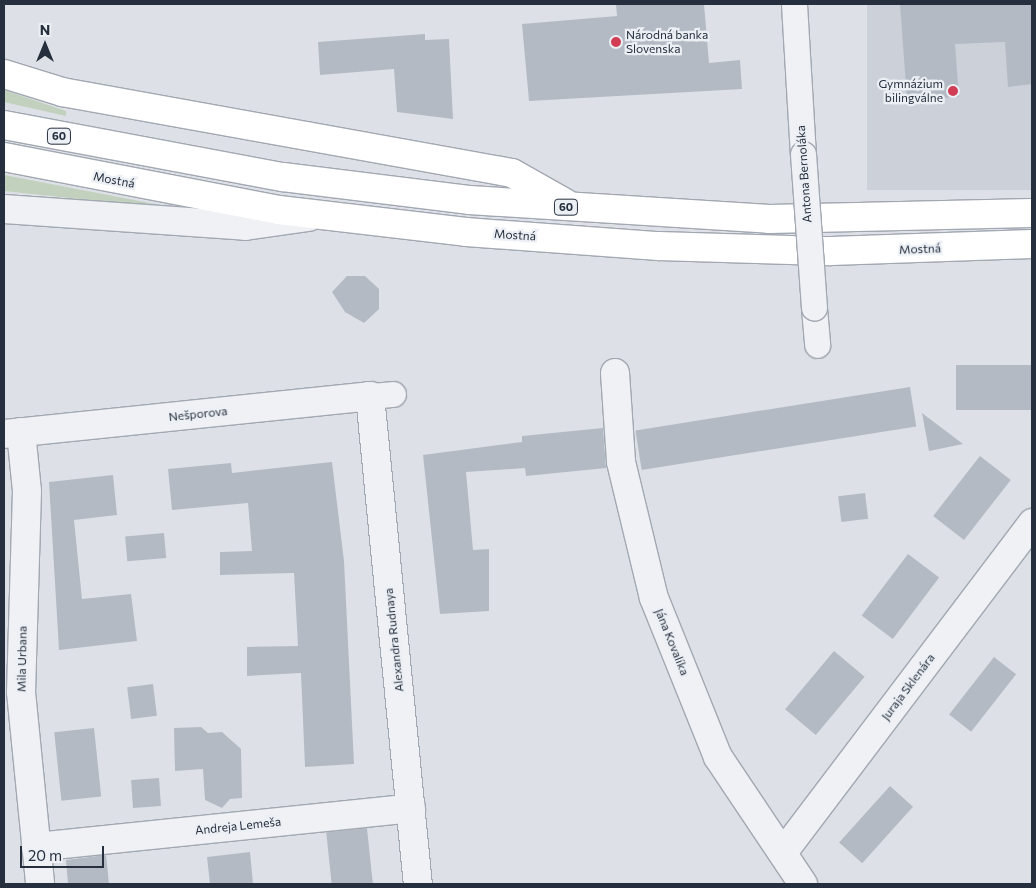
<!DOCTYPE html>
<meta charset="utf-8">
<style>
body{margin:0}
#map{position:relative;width:1036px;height:888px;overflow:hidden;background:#dde1e7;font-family:Commissioner,sans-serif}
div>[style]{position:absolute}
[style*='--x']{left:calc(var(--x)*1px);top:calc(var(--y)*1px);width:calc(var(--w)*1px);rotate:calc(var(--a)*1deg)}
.built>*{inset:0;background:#cbd0d9;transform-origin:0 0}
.green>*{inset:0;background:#c2d1bd}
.building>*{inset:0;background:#b4bac4;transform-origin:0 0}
.roads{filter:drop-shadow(1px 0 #a2a8b1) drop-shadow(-1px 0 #a2a8b1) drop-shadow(0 1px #a2a8b1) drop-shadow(0 -1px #a2a8b1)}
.pedestrian>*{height:25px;margin:-12.5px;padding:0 12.5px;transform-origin:12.5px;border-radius:12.5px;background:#eff1f5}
.minor>*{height:28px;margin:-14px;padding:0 14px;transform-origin:14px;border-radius:14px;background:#eff1f5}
.primary>*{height:28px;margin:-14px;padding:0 14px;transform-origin:14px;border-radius:14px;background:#fff}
.bridges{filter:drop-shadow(1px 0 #a2a8b1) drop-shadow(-1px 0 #a2a8b1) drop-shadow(0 1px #a2a8b1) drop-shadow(0 -1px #a2a8b1)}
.pedestrian-bridge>*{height:25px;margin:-12.5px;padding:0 12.5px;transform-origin:12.5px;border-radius:12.5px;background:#eff1f5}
.dots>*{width:14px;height:14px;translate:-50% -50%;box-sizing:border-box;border:2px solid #ecf0f5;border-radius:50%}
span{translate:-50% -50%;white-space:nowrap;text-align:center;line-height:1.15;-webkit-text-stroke:4.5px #ecf0f5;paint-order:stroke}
.shield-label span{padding:1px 4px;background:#ecf0f5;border:1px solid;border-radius:4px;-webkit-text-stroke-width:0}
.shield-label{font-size:11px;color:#262f3e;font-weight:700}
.poi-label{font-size:12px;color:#262f3e}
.left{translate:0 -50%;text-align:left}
.right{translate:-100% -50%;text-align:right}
.street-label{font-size:12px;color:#262f3e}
.frame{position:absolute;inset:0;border:5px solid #262f3e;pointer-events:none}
.north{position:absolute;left:20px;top:20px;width:50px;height:50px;-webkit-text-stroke:4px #ecf0f5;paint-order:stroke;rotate:0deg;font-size:14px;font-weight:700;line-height:20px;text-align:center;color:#262f3e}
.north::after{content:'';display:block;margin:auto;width:18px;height:22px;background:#262f3e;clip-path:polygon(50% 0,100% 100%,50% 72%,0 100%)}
.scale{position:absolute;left:20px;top:846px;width:84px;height:22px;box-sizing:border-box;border:2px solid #262f3e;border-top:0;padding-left:6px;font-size:15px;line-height:18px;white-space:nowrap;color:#262f3e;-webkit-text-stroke:4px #ecf0f5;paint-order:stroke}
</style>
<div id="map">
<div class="built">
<div style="left:867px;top:4px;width:165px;height:186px"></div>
</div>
<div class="green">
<div style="clip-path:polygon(4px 90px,66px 111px,66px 116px,4px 102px)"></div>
<div style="clip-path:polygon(4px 175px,155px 204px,154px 207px,4px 191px)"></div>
</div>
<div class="building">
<div style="clip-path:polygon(616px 4px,704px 4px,709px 63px,740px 60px,742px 89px,529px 101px,522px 24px,617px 16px)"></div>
<div style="clip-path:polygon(900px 4px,1032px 4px,1032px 84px,1008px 87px,1005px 42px,955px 44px,959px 97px,907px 100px)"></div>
<div style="clip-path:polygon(425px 34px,425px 40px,449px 39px,453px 119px,397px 112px,394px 69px,320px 75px,318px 42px)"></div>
<div style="clip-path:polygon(347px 276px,365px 276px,379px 289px,379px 309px,364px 323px,345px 312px,332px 292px)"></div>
<div style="left:1032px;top:365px;width:45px;height:76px;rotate:90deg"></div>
<div style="left:910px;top:387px;width:40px;height:278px;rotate:81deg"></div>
<div style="clip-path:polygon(922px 413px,963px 444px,929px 451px)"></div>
<div style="clip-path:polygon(603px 428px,606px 468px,526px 476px,525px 468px,466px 472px,473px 550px,489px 549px,489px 611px,440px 614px,423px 455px,522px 442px,522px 436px)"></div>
<div style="left:980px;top:456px;width:39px;height:76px;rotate:38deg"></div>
<div style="clip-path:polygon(332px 462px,344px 561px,354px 764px,305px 767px,301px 673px,247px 676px,247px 647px,298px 646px,294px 573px,220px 575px,220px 552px,252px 551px,248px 503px,172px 510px,168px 469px,231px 463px,232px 473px)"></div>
<div style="clip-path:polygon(113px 475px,117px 515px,74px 520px,82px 599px,131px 594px,137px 641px,59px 650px,49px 482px)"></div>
<div style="left:865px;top:493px;width:26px;height:27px;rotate:83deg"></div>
<div style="left:164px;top:533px;width:25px;height:39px;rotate:85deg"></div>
<div style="left:908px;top:554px;width:39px;height:77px;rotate:37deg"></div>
<div style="left:834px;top:651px;width:40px;height:76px;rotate:40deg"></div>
<div style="left:994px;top:657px;width:28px;height:73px;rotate:38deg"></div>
<div style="left:153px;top:684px;width:32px;height:26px;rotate:83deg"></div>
<div style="clip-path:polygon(201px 727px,208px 733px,222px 732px,241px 749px,242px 798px,230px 799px,222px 808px,205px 800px,203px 769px,175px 771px,174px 728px)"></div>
<div style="left:94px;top:728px;width:69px;height:40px;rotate:84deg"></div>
<div style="left:159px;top:778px;width:28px;height:28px;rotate:86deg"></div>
<div style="left:890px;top:786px;width:31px;height:76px;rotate:42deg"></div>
<div style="left:367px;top:828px;width:56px;height:41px;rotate:84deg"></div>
<div style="clip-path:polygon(250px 852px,253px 884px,210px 884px,207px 857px)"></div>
<div style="clip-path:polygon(106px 855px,109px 884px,68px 884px,66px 860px)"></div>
</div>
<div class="roads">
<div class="pedestrian">
<div style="--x:794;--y:4;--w:150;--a:86.6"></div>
<div style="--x:814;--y:308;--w:37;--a:85"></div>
<div style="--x:370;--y:396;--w:23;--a:-5"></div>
</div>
<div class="minor">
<div style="--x:4;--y:209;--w:242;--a:4"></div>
<div style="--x:245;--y:226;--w:64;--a:-8.1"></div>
<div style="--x:615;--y:373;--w:89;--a:86.1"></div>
<div style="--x:621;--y:462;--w:140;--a:76.4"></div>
<div style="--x:654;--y:598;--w:171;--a:68.1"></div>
<div style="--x:718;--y:757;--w:153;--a:56.2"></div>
<div style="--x:21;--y:432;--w:59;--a:84.2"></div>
<div style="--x:27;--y:491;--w:201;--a:91.7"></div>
<div style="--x:21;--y:692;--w:193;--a:84.3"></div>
<div style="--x:4;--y:434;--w:368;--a:-5.9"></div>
<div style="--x:370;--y:396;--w:490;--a:84.4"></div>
<div style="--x:36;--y:847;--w:377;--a:-5.9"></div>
<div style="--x:785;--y:850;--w:410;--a:-52.9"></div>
</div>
<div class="primary">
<div style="--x:4;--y:74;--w:61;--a:17.2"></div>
<div style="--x:62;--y:92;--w:457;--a:10.2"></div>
<div style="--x:512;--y:173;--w:61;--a:29.5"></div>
<div style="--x:4;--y:125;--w:284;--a:10.6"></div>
<div style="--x:283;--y:177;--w:187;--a:7"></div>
<div style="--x:469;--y:200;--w:301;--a:3.6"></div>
<div style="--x:769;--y:219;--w:263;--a:-1.3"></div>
<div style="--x:4;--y:157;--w:280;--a:10.9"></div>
<div style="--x:279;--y:210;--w:188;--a:6.7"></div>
<div style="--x:466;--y:232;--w:193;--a:4.2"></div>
<div style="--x:658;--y:246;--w:173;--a:1.7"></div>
<div style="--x:831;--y:251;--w:201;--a:-2"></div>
</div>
</div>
<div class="bridges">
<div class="pedestrian-bridge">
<div style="--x:803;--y:154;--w:154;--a:85.9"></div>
</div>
</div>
<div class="dots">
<div style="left:616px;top:42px;background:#d03d54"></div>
<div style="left:953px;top:91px;background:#d03d54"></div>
</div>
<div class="shield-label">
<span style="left:59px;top:136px">60</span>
<span style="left:566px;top:207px">60</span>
</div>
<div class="poi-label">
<span class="left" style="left:626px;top:42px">Národná banka<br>Slovenska</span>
<span class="right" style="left:943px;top:91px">Gymnázium<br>bilingválne</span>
</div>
<div class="street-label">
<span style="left:804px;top:174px;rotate:-94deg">Antona Bernoláka</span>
<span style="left:114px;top:180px;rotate:11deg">Mostná</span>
<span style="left:515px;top:235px;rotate:4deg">Mostná</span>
<span style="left:920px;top:249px;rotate:-2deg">Mostná</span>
<span style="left:198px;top:414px;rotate:-6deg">Nešporova</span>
<span style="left:394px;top:640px;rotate:-96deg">Alexandra Rudnaya</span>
<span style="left:672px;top:642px;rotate:68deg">Jána Kovalíka</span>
<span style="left:22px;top:659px;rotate:-89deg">Mila Urbana</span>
<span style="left:908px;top:687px;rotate:-53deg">Juraja Sklenára</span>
<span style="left:238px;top:826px;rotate:-6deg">Andreja Lemeša</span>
</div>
<div class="frame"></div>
<div class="north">N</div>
<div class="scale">20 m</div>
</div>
